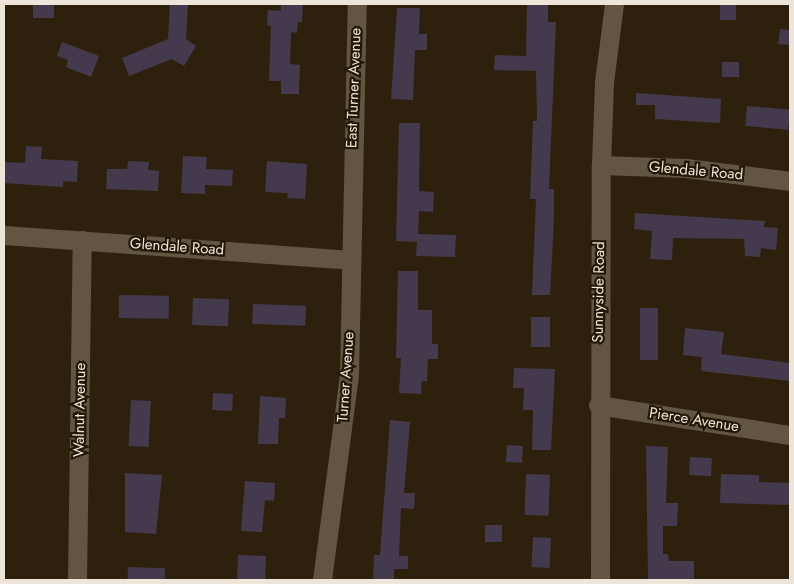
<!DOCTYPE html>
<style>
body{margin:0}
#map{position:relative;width:794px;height:584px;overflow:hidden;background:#2d210e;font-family:Jost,sans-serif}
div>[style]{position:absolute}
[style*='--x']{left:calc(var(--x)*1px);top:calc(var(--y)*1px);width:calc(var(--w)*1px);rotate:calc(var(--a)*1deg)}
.building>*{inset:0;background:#453a4d;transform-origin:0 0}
.minor>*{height:19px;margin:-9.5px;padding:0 9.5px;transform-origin:9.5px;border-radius:9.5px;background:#625541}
span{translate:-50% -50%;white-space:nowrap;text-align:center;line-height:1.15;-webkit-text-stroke:4.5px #231706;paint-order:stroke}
.street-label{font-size:15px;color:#eee5da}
.frame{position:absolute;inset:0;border:5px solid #eee5da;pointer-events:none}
</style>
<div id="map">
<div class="building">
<div style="left:33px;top:4px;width:21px;height:14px"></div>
<div style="clip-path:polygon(170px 4px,188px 4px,186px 39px,196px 46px,184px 66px,172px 59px,129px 76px,122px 58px,168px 39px)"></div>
<div style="clip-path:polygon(281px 4px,303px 4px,302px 22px,298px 22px,297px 33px,291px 32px,290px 64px,300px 65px,299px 94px,281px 94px,281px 81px,269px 81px,271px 26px,267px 25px,268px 10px,281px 11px)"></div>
<div style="clip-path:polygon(527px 4px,548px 4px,548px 22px,556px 22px,549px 189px,554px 189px,554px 219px,550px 295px,532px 295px,536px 199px,530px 199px,533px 121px,537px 121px,536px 71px,494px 70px,495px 55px,526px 56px)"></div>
<div style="left:720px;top:4px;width:16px;height:16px"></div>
<div style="clip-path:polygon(397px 8px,420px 8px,419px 34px,427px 34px,427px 50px,415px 50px,413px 100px,391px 99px)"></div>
<div style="clip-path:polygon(780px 29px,790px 30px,790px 45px,778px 44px)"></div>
<div style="clip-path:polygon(62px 42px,99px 56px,91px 77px,66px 67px,68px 60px,57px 56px)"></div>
<div style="left:722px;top:62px;width:17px;height:15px"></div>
<div style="clip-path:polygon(636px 93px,721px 99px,720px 123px,655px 119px,655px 105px,636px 105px)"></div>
<div style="left:747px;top:106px;width:43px;height:20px;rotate:5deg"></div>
<div style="clip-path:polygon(399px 123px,420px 123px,419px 191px,434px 192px,433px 212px,419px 211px,418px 234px,456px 235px,455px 257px,416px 256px,417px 242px,396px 241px)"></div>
<div style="clip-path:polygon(26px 146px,42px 147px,41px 159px,78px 161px,77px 182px,63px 181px,63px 187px,4px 183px,4px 162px,25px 163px)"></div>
<div style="clip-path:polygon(183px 156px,207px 157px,206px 169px,233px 170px,232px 186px,205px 185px,205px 194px,181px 193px)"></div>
<div style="clip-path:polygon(128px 161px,149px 162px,148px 170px,159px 171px,158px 191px,106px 189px,107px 169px,127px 169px)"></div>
<div style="clip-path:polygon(267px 161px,307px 164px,305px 199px,287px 198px,288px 193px,265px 192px)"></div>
<div style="clip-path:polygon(635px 213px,765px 221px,764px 227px,778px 228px,776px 250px,761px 248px,760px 257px,745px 256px,744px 239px,673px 238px,672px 260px,650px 259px,652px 231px,634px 229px)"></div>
<div style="clip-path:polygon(398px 271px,418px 271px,418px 310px,432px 310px,432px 344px,438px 344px,438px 359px,428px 359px,427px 381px,422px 381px,421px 394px,399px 393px,401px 358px,396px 358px)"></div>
<div style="left:119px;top:295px;width:50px;height:23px;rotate:1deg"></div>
<div style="left:193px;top:298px;width:36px;height:27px;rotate:2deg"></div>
<div style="left:253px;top:304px;width:53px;height:20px;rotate:2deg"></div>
<div style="left:640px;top:308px;width:18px;height:52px"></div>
<div style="left:531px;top:317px;width:19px;height:30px"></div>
<div style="clip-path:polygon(685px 328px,724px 332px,721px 354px,790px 363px,790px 381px,701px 371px,702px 357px,683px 355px)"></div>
<div style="clip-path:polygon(514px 368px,555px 369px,551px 450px,532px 450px,533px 410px,523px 410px,524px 388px,513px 388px)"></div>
<div style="left:213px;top:393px;width:20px;height:17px;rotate:3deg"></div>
<div style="clip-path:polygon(260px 396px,286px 398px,285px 418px,279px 418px,278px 444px,258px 444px)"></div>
<div style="left:131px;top:400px;width:20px;height:46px;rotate:3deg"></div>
<div style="clip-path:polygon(390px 420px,410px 422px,404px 493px,415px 493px,414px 509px,401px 508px,399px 556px,408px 556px,408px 569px,394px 569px,394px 580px,373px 580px,374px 555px,380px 555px)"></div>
<div style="left:507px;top:445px;width:16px;height:17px;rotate:4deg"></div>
<div style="clip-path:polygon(646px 446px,668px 447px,666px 503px,678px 503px,677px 526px,663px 526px,663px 554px,668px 554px,669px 561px,694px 561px,694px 579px,648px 580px)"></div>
<div style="left:690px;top:457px;width:22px;height:18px;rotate:3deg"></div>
<div style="clip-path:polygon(125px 473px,162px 475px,156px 534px,125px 532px)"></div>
<div style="left:526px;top:474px;width:24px;height:41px;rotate:2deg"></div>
<div style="clip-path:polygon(721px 474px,759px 475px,759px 482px,790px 483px,790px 505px,720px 503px)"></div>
<div style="clip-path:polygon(245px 481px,275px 483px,274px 501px,265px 500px,262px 532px,241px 531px)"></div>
<div style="left:485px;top:525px;width:17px;height:17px"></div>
<div style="left:533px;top:537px;width:18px;height:30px;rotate:3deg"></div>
<div style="left:238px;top:555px;width:28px;height:25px;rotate:2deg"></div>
<div style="left:128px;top:567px;width:37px;height:13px;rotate:2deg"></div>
</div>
<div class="minor">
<div style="--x:601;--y:165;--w:85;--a:2"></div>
<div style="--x:686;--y:168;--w:105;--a:7.1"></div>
<div style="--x:4;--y:235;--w:348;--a:4.1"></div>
<div style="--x:598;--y:405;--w:194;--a:8.9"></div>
<div style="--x:77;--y:580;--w:340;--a:-89.2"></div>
<div style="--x:322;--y:580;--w:207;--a:-82.5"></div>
<div style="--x:349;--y:375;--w:371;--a:-88.8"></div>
<div style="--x:600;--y:580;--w:415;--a:-89.9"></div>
<div style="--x:601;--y:165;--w:83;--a:-87.9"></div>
<div style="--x:604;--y:82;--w:79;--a:-82.7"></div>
</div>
<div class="street-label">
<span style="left:354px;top:88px;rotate:-88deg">East Turner Avenue</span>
<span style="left:696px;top:171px;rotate:5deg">Glendale Road</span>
<span style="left:177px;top:247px;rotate:4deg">Glendale Road</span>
<span style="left:599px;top:292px;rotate:-89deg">Sunnyside Road</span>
<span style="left:346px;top:377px;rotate:-86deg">Turner Avenue</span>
<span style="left:80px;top:410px;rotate:-89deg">Walnut Avenue</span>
<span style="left:694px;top:420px;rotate:9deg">Pierce Avenue</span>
</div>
<div class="frame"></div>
</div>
